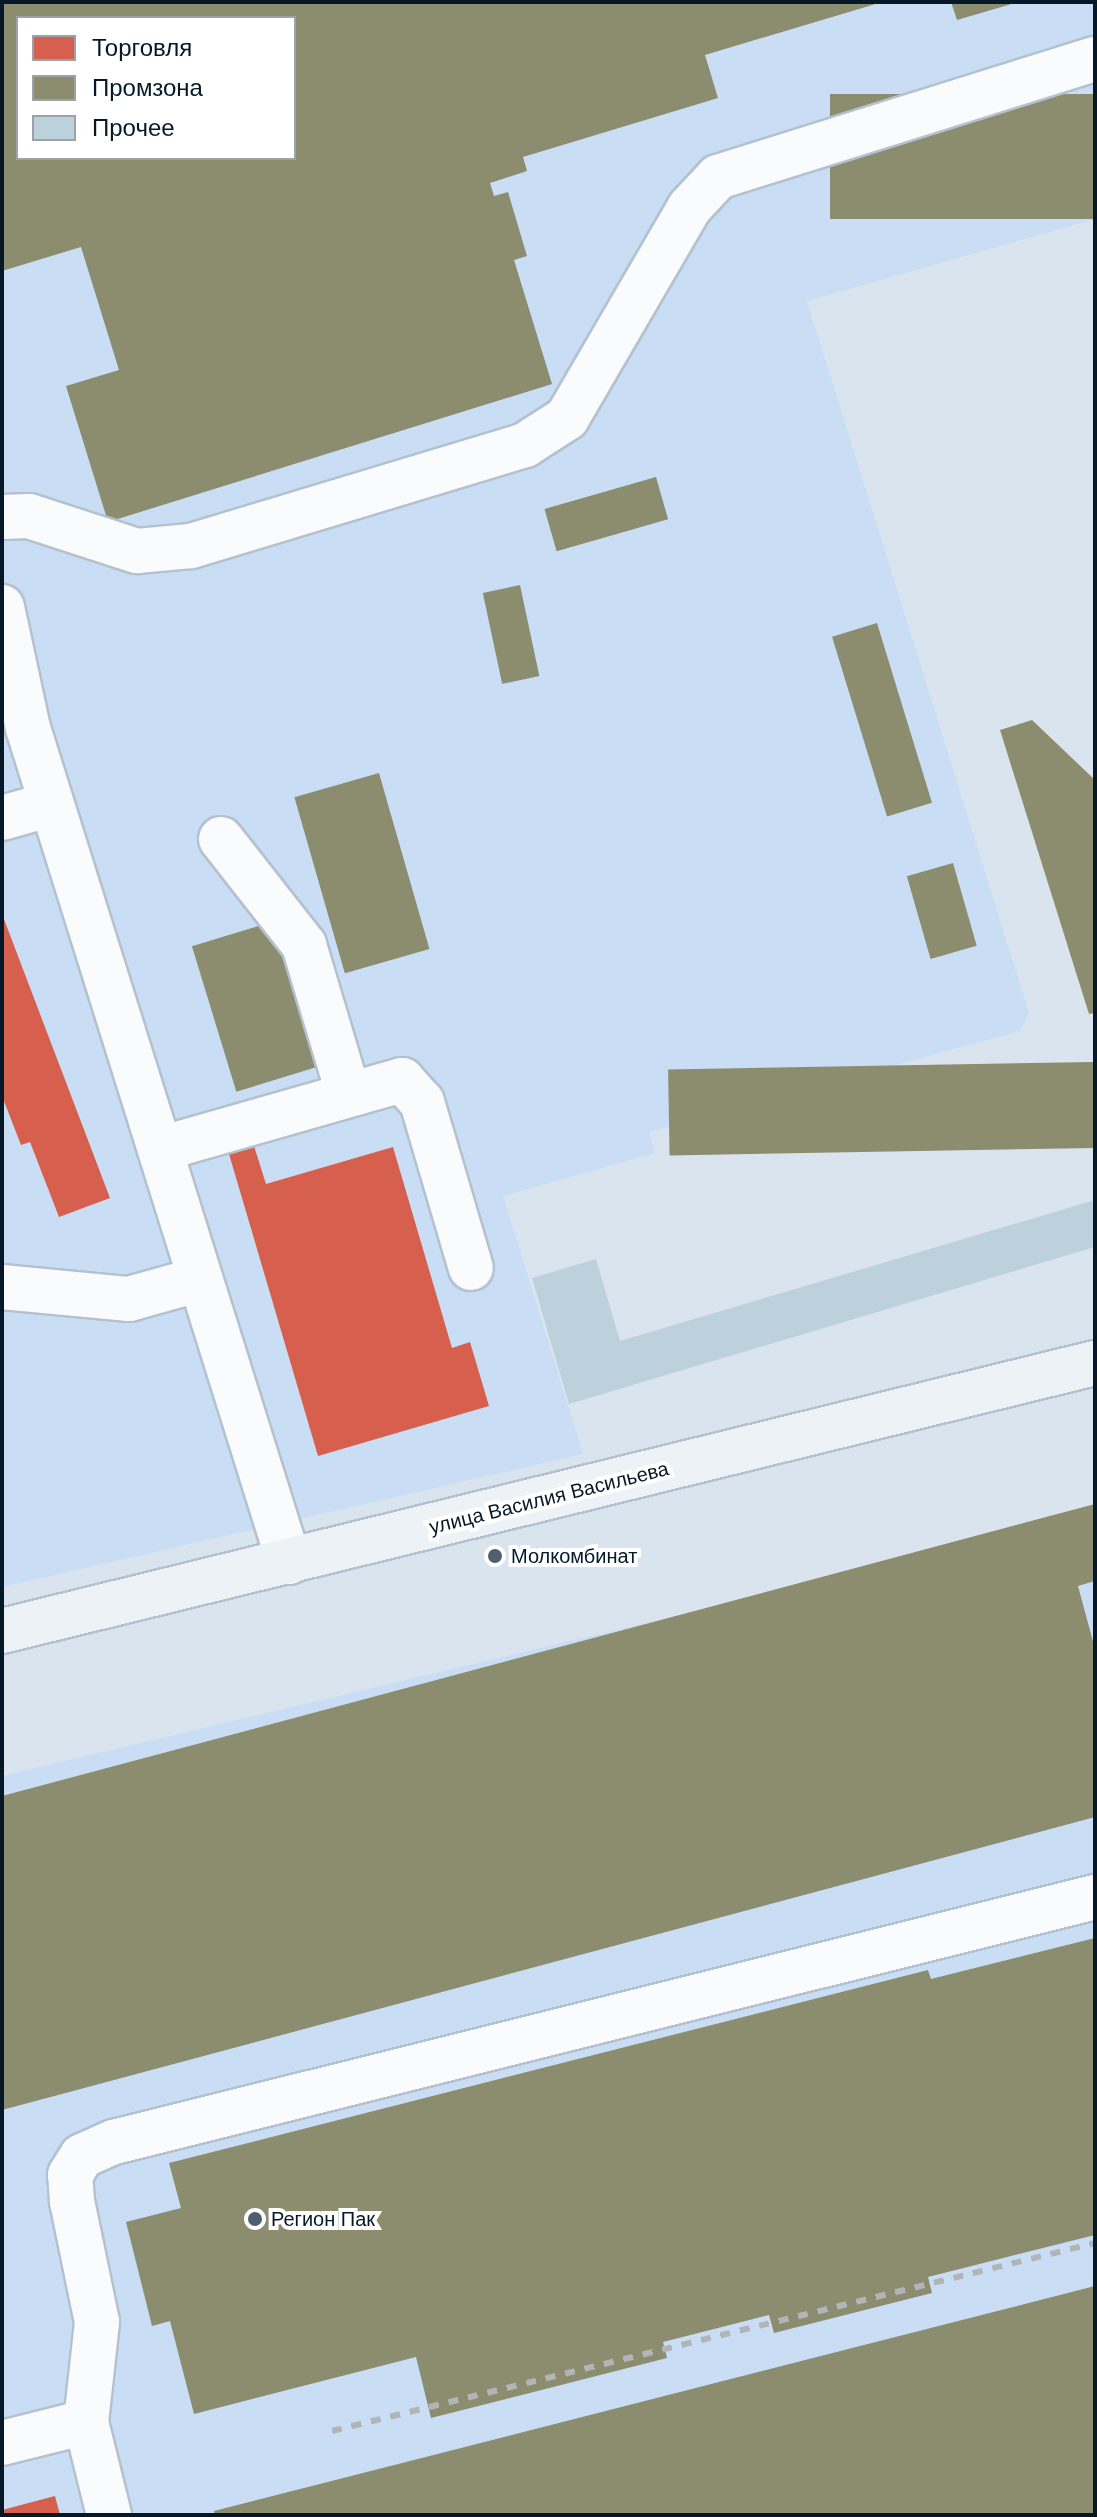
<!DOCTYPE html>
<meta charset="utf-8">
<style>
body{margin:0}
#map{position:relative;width:1097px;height:2517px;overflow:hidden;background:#dae4ee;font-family:Helvetica,sans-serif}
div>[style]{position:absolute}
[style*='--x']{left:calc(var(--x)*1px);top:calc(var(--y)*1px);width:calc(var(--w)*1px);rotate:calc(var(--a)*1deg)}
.built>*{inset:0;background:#c9def4}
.shops>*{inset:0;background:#d6604d}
.industry>*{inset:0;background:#8c8c6e;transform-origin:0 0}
.building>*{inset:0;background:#bdd1dc}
.roads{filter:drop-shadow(2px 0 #b4c1ce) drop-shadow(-2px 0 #b4c1ce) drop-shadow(0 2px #b4c1ce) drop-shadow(0 -2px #b4c1ce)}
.minor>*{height:44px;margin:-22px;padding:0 22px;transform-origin:22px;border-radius:22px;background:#f9fbfc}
.major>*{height:44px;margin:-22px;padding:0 22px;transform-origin:22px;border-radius:22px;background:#ecf2f6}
.rail>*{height:6px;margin-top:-3px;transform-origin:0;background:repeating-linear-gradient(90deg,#b2b5b8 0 10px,transparent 0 20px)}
.dots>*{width:22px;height:22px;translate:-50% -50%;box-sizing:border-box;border:4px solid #fff;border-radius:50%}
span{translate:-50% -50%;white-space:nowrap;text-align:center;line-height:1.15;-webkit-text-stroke:8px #fff;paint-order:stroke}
.street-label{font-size:20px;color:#061827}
.poi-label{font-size:20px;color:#061827}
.left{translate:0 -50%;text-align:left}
.frame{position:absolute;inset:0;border:4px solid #061827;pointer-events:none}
.legend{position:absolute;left:16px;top:16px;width:280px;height:144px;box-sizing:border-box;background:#fff;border:2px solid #9ba3a9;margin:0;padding:10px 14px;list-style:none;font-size:24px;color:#061827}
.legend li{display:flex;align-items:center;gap:16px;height:40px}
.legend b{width:40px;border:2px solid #9ba3a9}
</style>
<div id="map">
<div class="built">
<div style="clip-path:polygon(evenodd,2px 2px,1095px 2px,1095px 219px,807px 301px,1029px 1013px,1020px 1031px,649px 1132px,655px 1153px,503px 1196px,583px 1454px,2px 1587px,2px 2px,18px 18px,294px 18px,294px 158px,18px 158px,18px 18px)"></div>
<div style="clip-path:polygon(1095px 1516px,1095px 2515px,2px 2515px,2px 1776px)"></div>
</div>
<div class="shops">
<div style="clip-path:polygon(2px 914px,110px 1198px,59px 1217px,30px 1142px,21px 1145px,2px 1096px)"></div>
<div style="clip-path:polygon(254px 1146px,266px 1184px,393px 1147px,452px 1348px,470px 1342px,489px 1406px,318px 1456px,229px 1154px)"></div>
<div style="clip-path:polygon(55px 2496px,60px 2515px,2px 2515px,2px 2510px)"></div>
</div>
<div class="industry">
<div style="clip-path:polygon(evenodd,2px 2px,879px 2px,879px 3px,705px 55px,718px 98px,523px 157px,527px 171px,490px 183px,494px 196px,508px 192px,527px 256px,514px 260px,552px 384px,108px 522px,66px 386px,119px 370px,81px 247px,2px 271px,2px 2px,18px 18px,294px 18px,294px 158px,18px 158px,18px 18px)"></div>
<div style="clip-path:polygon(951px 2px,1014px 2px,1015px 3px,957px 20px)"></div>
<div style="left:1095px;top:94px;width:125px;height:265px;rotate:90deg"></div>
<div style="left:656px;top:477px;width:44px;height:116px;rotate:74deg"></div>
<div style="left:520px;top:585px;width:93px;height:38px;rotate:78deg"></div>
<div style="left:877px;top:623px;width:188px;height:47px;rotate:73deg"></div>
<div style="clip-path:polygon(1032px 720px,1095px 780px,1095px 1013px,1089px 1014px,1000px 730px)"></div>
<div style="left:379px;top:773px;width:183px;height:88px;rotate:74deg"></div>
<div style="left:953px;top:863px;width:86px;height:48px;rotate:74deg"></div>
<div style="left:278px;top:920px;width:152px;height:90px;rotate:73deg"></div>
<div style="left:1093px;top:1062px;width:86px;height:425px;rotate:89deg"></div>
<div style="clip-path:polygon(1095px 1504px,1095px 1581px,1078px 1586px,1095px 1649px,1095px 1817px,2px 2110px,2px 1796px)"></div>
<div style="clip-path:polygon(1095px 1938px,1095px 2235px,928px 2277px,932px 2293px,774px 2333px,769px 2315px,663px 2342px,667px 2358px,431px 2418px,416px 2357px,194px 2414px,170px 2321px,152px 2326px,126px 2222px,181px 2208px,169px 2163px,928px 1970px,931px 1979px)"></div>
<div style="clip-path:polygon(1095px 2286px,1095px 2515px,215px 2515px,214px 2511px)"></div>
</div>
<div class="building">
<div style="clip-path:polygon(1095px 1200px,1095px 1247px,569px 1404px,532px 1278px,596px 1259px,620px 1341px)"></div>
</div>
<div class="roads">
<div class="minor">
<div style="--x:2;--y:517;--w:27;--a:-2"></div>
<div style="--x:29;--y:516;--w:114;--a:18"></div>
<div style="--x:137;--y:551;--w:54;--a:-5.3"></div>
<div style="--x:191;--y:546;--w:349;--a:-16.8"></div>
<div style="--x:525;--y:445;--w:50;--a:-32.7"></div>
<div style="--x:567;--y:418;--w:243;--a:-59.8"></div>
<div style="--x:689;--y:208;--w:42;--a:-46.9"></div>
<div style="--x:718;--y:177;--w:395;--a:-17.4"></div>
<div style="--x:2;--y:607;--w:124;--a:77.9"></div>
<div style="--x:28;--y:728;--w:874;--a:72.62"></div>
<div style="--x:2;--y:818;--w:51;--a:-15.9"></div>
<div style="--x:221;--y:839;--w:135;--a:51.9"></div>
<div style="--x:304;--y:945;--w:154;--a:73.4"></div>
<div style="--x:160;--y:1149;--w:252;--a:-15.9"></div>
<div style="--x:402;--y:1080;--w:30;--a:48"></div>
<div style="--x:422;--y:1102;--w:173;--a:73.6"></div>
<div style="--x:2;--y:1287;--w:128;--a:5.4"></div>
<div style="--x:129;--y:1299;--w:74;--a:-15.7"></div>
<div style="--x:2;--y:2443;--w:87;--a:-14"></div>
<div style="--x:109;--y:2515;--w:96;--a:-103.9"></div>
<div style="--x:86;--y:2422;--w:101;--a:-83.7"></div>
<div style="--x:97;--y:2322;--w:124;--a:-101.7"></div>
<div style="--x:72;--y:2201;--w:26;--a:-94"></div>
<div style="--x:70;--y:2175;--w:22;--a:-58"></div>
<div style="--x:82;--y:2156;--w:35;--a:-24"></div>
<div style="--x:114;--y:2142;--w:1011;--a:-14.02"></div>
</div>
<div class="major">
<div style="--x:2;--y:1631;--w:1125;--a:-13.78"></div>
</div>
</div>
<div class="rail">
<div style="--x:332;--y:2431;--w:786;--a:-13.84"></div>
</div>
<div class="dots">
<div style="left:495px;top:1556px;background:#505f6d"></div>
<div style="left:255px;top:2219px;background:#505f6d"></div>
</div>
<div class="street-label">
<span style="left:549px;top:1498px;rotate:-14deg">улица Василия Васильева</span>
</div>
<div class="poi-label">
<span class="left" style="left:511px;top:1556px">Молкомбинат</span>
<span class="left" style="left:271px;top:2219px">Регион Пак</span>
</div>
<div class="frame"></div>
<ul class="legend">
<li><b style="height:22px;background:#d6604d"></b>Торговля</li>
<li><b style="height:22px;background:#8c8c6e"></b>Промзона</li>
<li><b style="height:22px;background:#bdd1dc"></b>Прочее</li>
</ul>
</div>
